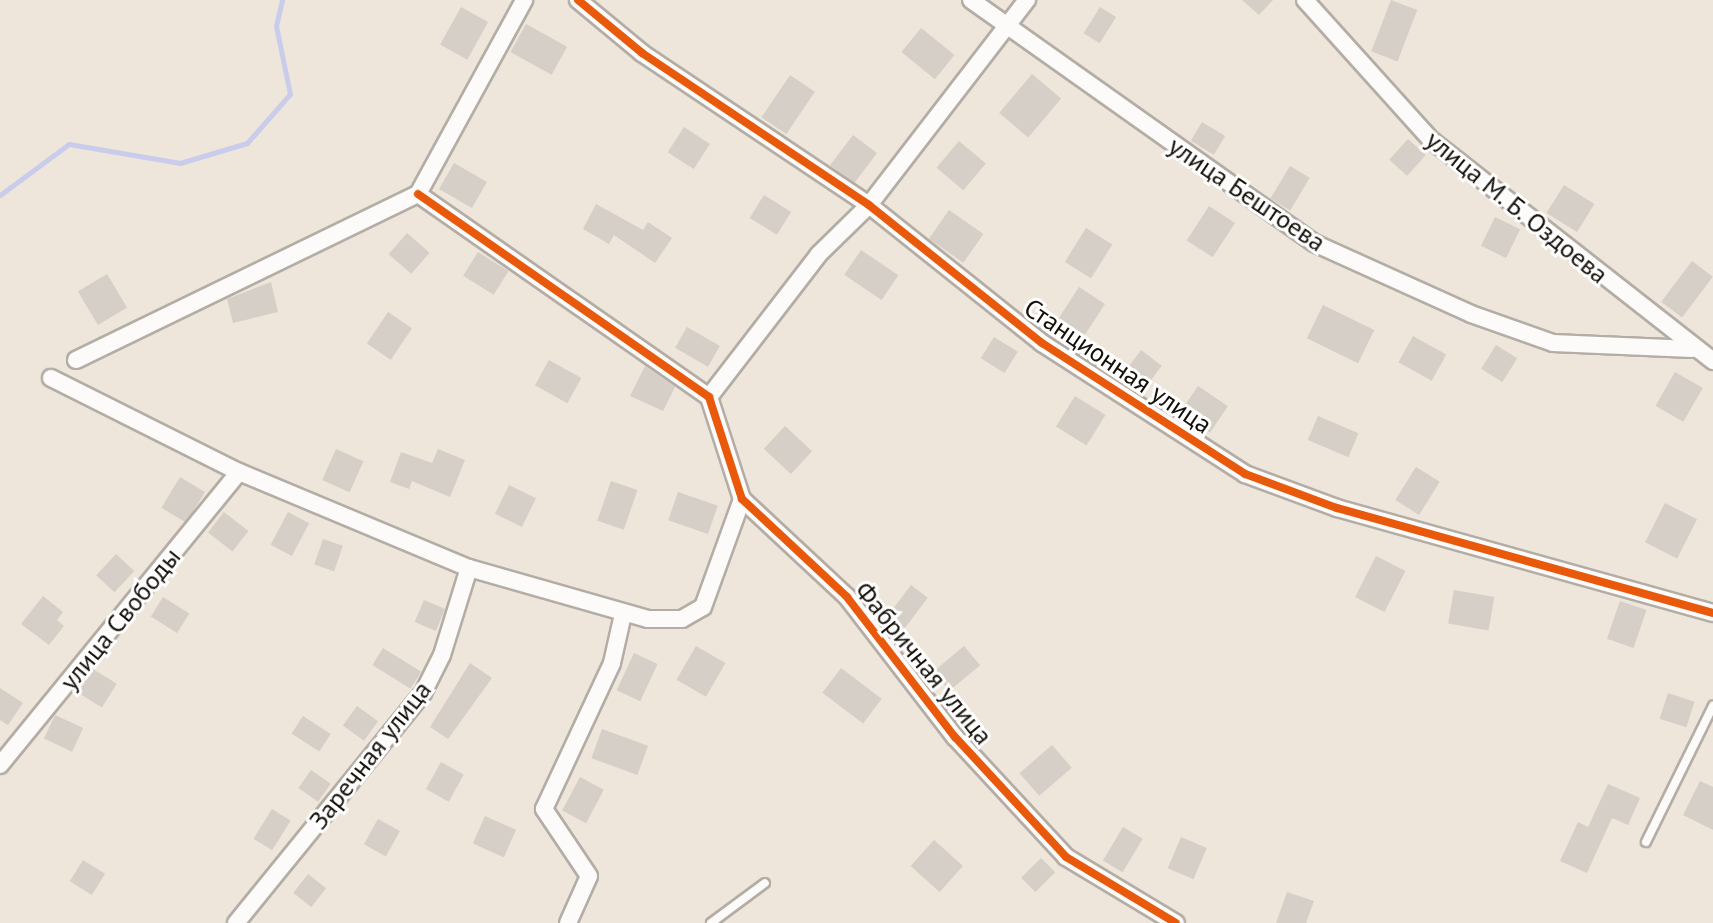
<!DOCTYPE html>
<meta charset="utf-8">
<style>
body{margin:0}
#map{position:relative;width:1713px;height:923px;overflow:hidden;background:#eee5db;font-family:"PT Sans",sans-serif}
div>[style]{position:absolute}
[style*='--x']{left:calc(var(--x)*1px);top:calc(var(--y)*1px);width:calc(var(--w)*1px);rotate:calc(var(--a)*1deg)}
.stream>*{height:5px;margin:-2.5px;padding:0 2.5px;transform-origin:2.5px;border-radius:2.5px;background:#caccec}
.building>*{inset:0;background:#d6cfc7;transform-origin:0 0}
.roads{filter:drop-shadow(2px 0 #b4ada5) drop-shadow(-2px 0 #b4ada5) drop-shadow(0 2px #b4ada5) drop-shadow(0 -2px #b4ada5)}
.lane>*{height:8px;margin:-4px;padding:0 4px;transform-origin:4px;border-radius:4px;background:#fcfbfa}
.street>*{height:16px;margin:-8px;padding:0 8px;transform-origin:8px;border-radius:8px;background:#fcfbfa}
.cycleway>*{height:8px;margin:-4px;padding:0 4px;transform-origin:4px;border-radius:4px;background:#e8590c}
span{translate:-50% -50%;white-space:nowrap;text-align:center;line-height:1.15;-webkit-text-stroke:6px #fff;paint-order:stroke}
.street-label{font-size:26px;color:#140f09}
</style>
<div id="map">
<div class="stream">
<div style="--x:0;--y:195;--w:86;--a:-36.5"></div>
<div style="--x:69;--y:144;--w:113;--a:9.7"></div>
<div style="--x:180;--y:163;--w:70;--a:-16.6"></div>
<div style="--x:247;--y:143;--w:65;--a:-48.7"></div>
<div style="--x:290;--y:94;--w:69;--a:-101.6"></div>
<div style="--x:276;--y:26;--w:27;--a:-77"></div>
</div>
<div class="building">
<div style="clip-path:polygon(1242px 0,1273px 0,1259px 15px)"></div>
<div style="left:1391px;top:0;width:28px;height:55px;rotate:21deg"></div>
<div style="left:461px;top:7px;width:31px;height:43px;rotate:29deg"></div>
<div style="left:1100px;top:7px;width:19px;height:31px;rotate:32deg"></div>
<div style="left:526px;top:24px;width:47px;height:32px;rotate:29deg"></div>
<div style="left:921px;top:28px;width:43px;height:31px;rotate:39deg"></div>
<div style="left:1032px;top:74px;width:38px;height:51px;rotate:40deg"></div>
<div style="left:790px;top:75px;width:30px;height:51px;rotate:34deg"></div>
<div style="left:1202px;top:122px;width:27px;height:22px;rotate:31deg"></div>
<div style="left:684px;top:127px;width:31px;height:30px;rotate:33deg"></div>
<div style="left:853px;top:135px;width:30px;height:38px;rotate:37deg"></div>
<div style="left:1408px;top:139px;width:24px;height:28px;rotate:42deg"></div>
<div style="left:959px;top:141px;width:35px;height:35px;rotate:40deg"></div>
<div style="left:454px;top:163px;width:38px;height:30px;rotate:30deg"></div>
<div style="left:1290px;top:166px;width:23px;height:38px;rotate:31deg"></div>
<div style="left:1564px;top:185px;width:36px;height:33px;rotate:32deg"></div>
<div style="left:764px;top:195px;width:32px;height:27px;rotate:32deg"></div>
<div style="clip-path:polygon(596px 204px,643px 230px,648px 222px,672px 238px,655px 263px,614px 235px,609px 244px,583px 229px)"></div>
<div style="left:1209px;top:206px;width:31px;height:41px;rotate:33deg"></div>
<div style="left:949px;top:210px;width:42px;height:35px;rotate:35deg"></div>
<div style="left:1495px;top:217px;width:28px;height:32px;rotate:26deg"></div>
<div style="left:1086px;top:228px;width:31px;height:40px;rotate:32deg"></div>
<div style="left:407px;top:233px;width:30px;height:28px;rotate:41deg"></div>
<div style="left:861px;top:250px;width:45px;height:30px;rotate:34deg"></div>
<div style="left:478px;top:252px;width:36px;height:28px;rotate:32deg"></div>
<div style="left:1692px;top:261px;width:26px;height:51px;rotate:37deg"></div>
<div style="left:107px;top:274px;width:39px;height:34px;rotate:59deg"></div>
<div style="clip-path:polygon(271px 282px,278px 312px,233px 323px,227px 299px)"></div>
<div style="left:1079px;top:287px;width:31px;height:39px;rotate:33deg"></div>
<div style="left:1323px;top:305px;width:57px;height:37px;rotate:26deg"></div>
<div style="left:388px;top:312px;width:29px;height:38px;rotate:34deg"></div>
<div style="left:687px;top:327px;width:38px;height:24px;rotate:30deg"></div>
<div style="left:1413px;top:336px;width:38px;height:30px;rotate:29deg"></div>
<div style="left:994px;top:337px;width:28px;height:25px;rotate:32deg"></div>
<div style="left:1496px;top:345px;width:25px;height:28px;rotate:32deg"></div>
<div style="left:1141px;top:350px;width:26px;height:35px;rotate:37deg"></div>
<div style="left:549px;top:360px;width:37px;height:29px;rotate:29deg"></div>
<div style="clip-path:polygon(645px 366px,675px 387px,663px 411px,630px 396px)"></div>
<div style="left:1675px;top:372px;width:32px;height:39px;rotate:30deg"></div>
<div style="left:1198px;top:386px;width:36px;height:32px;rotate:34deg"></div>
<div style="left:1075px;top:396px;width:36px;height:36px;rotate:32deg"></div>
<div style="left:1318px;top:416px;width:44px;height:26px;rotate:23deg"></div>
<div style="left:785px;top:426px;width:37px;height:31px;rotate:43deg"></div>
<div style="left:336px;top:449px;width:30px;height:34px;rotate:24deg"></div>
<div style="clip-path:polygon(438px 449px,465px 460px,450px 497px,412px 481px,409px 489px,390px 482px,401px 452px,432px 463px)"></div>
<div style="left:1416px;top:467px;width:28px;height:39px;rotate:32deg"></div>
<div style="left:180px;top:477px;width:29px;height:36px;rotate:31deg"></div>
<div style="left:611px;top:481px;width:28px;height:42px;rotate:19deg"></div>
<div style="left:509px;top:485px;width:30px;height:32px;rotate:26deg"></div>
<div style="left:678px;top:492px;width:42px;height:30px;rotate:19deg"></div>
<div style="left:1665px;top:503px;width:36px;height:44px;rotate:27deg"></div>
<div style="left:224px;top:512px;width:31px;height:26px;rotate:38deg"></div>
<div style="left:288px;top:512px;width:24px;height:37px;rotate:28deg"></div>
<div style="left:323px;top:539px;width:21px;height:27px;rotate:19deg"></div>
<div style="left:116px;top:554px;width:25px;height:29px;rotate:43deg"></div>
<div style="left:1376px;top:556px;width:33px;height:46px;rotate:27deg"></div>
<div style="left:911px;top:585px;width:21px;height:47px;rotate:37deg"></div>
<div style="left:1454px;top:590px;width:41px;height:34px;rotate:10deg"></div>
<div style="clip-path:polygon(43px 596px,63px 612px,57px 620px,64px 626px,49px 645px,21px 624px)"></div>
<div style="left:163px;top:597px;width:31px;height:23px;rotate:32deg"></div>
<div style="left:424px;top:600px;width:23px;height:24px;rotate:23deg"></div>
<div style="left:1620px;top:601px;width:28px;height:40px;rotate:19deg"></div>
<div style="left:696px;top:646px;width:34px;height:39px;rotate:30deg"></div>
<div style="left:964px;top:646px;width:25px;height:40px;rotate:50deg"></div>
<div style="left:383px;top:648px;width:45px;height:20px;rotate:32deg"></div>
<div style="left:634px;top:653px;width:26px;height:41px;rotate:25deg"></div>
<div style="clip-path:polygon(470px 663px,492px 678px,448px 739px,430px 727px)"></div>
<div style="left:841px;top:668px;width:51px;height:31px;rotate:37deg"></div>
<div style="left:93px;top:669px;width:28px;height:28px;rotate:32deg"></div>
<div style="clip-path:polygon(0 688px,23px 703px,8px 725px,0 720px)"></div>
<div style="left:1668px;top:693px;width:28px;height:27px;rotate:18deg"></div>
<div style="left:357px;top:706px;width:26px;height:24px;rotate:36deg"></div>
<div style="left:55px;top:715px;width:31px;height:26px;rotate:25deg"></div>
<div style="left:303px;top:716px;width:33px;height:21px;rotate:33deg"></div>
<div style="left:602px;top:729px;width:49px;height:31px;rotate:20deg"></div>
<div style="left:1052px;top:745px;width:30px;height:43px;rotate:49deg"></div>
<div style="left:441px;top:762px;width:26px;height:31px;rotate:29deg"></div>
<div style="left:311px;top:770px;width:24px;height:22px;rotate:35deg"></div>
<div style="left:580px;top:777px;width:27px;height:38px;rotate:28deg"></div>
<div style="clip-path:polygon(1700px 781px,1713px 787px,1713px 830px,1683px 815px)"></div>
<div style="clip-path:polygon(1608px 784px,1640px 798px,1628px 825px,1612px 818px,1587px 873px,1560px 861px,1578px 822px,1588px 827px)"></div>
<div style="left:272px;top:809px;width:22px;height:35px;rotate:32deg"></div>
<div style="left:485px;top:816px;width:34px;height:30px;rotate:24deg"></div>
<div style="left:378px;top:819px;width:25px;height:29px;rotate:29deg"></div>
<div style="left:1123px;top:827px;width:23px;height:39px;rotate:31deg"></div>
<div style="left:1181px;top:837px;width:28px;height:34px;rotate:23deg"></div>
<div style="left:934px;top:840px;width:39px;height:35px;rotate:42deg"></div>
<div style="left:1041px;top:858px;width:20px;height:28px;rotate:45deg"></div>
<div style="left:83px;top:860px;width:26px;height:25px;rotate:32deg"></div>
<div style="left:308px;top:874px;width:23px;height:24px;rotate:38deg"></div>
<div style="clip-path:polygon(1287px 892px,1314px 901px,1306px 923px,1276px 923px)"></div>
</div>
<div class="roads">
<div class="lane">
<div style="--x:1646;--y:842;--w:152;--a:-63.8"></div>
<div style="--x:711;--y:923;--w:67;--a:-36.5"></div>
</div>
<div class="street">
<div style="--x:578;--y:0;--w:83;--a:39.6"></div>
<div style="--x:642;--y:53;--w:273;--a:33.8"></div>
<div style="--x:869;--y:205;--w:221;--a:38.6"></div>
<div style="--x:1042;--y:343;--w:242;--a:32.8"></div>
<div style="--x:1245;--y:474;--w:98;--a:20.3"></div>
<div style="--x:1337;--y:508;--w:390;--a:15.6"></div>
<div style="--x:971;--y:0;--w:420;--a:35.3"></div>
<div style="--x:1314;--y:243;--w:172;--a:24.3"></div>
<div style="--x:1471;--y:314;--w:87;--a:19.5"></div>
<div style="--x:1553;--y:343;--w:139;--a:2.5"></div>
<div style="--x:1305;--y:0;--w:187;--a:48"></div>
<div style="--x:1430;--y:139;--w:360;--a:38.1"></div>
<div style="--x:418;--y:194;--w:355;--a:34.9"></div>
<div style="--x:709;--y:397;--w:107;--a:72.1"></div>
<div style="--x:742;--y:499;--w:144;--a:43"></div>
<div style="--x:847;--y:597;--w:177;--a:52.4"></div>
<div style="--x:955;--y:737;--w:163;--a:47.2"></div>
<div style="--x:1066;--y:857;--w:128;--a:31"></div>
<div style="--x:76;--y:360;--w:380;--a:-25.9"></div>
<div style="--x:418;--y:194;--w:221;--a:-61.3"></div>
<div style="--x:51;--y:378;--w:210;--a:26.6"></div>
<div style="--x:239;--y:472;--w:249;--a:22.7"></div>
<div style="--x:469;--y:568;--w:186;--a:15.9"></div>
<div style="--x:648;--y:619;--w:34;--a:0"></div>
<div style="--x:682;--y:619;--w:24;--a:-30"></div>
<div style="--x:703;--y:607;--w:115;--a:-70.1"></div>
<div style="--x:709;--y:397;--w:180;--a:-52.4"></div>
<div style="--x:819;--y:254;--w:70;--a:-44.4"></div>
<div style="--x:869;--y:205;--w:259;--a:-52.4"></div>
<div style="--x:0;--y:765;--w:378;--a:-50.8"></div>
<div style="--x:236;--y:923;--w:296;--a:-50.9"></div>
<div style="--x:423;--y:693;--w:42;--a:-63.4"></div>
<div style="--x:442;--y:655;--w:91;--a:-72.8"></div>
<div style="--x:568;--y:923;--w:51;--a:-65.9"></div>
<div style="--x:589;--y:876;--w:81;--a:-123.9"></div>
<div style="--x:544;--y:809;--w:161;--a:-65"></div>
<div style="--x:612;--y:663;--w:50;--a:-77.3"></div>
</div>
</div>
<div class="cycleway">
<div style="--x:578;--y:0;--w:83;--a:39.6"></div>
<div style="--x:642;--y:53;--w:273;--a:33.8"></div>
<div style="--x:869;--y:205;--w:221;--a:38.6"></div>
<div style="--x:1042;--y:343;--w:242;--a:32.8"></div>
<div style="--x:1245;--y:474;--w:98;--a:20.3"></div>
<div style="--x:1337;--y:508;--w:390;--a:15.6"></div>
<div style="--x:418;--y:194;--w:355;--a:34.9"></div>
<div style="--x:709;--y:397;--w:107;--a:72.1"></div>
<div style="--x:742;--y:499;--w:144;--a:43"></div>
<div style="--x:847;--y:597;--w:177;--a:52.4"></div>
<div style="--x:955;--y:737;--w:163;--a:47.2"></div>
<div style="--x:1066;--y:857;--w:128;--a:31"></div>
</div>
<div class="street-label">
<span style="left:1247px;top:194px;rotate:34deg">улица Бештоева</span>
<span style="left:1517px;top:207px;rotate:39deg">улица М. Б. Оздоева</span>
<span style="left:1118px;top:366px;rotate:34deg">Станционная улица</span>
<span style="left:120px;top:619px;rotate:-51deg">улица Свободы</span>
<span style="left:924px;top:663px;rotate:51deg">Фабричная улица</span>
<span style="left:370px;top:755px;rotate:-52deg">Заречная улица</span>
</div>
</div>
